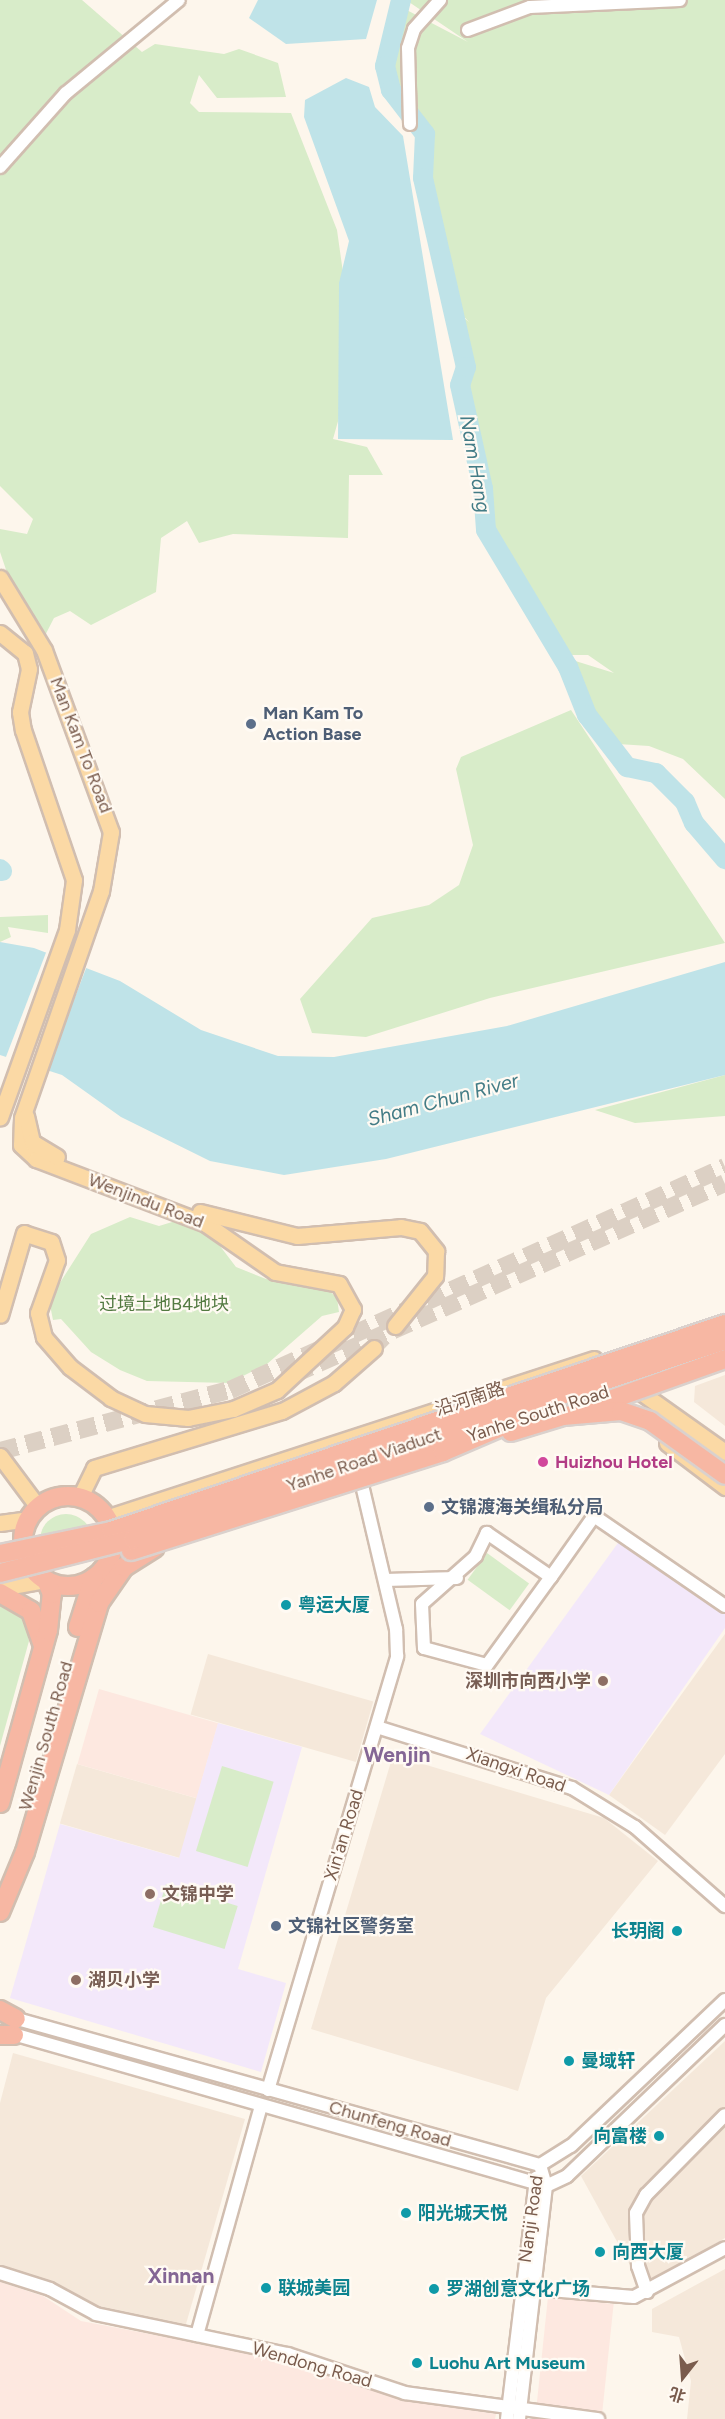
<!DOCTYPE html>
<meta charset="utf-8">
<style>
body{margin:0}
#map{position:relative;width:725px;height:2419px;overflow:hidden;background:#fdf6ec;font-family:Figtree,"Noto Sans SC",sans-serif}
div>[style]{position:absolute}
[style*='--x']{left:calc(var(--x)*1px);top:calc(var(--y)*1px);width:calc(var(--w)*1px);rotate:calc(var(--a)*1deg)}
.residential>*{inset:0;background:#f5e8da;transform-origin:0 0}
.commercial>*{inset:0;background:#fde8e0;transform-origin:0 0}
.education>*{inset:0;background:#f3e8fa}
.green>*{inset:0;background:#d8ecc9;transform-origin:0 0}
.round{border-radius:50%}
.water>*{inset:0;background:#bfe3e8}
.pier>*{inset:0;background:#fdf6ec;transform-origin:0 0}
.river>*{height:20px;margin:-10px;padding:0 10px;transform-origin:10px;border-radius:10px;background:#bfe3e8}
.major-tunnel>*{height:15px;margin-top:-7.5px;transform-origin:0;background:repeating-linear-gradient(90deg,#dcd0c4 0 15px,transparent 0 23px)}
.highway-tunnel>*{height:18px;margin-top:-9px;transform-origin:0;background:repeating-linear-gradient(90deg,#dcd0c4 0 18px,transparent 0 27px)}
.roads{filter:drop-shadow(2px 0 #d1beb0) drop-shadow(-2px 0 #d1beb0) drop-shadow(0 2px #d1beb0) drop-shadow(0 -2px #d1beb0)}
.minor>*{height:12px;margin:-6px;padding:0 6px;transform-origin:6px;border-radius:6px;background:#fff}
.major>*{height:15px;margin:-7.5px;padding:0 7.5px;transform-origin:7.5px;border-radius:7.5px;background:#fbd9a5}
.highway>*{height:18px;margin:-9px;padding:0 9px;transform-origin:9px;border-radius:9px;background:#f7b7a3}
.highway>.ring{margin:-9px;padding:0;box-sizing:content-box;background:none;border:18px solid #f7b7a3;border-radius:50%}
.bridges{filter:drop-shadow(2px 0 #dad1cd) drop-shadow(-2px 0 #dad1cd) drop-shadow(0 2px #dad1cd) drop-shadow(0 -2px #dad1cd)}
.highway-bridge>*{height:18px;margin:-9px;padding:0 9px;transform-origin:9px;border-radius:9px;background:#f7b7a3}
.dots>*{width:16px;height:16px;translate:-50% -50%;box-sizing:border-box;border:3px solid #fffaf3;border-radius:50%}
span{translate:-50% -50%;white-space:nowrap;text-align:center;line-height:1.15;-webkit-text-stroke:4.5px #fffaf3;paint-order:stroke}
.service-label{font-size:18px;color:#4e5e75;font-weight:700}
.left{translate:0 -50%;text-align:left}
.street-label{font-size:18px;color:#7a5c4d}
.park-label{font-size:18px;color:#537a41}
.hotel-label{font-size:18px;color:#b23c85;font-weight:700}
.culture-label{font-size:18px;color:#0d838f;font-weight:700}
.right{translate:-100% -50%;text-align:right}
.education-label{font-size:18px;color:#785e54;font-weight:700}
.water-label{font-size:20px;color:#437c86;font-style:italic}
.quarter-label{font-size:21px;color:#846695;font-weight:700}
.north{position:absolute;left:653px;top:2347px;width:60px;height:60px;-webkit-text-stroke:4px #fffaf3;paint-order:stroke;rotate:197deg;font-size:16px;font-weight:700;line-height:24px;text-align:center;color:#7a5c4d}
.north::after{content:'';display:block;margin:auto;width:21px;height:27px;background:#7a5c4d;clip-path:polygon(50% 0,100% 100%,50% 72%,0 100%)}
</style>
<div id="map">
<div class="residential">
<div style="clip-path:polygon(725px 1375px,725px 1426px,694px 1402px,695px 1386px)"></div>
<div style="clip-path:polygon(725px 1634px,725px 1754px,665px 1835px,609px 1795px)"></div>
<div style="left:208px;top:1654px;width:172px;height:63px;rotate:16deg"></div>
<div style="clip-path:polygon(393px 1755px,604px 1818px,658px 1861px,546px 1998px,518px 2091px,311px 2029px)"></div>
<div style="left:77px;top:1764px;width:125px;height:62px;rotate:16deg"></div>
<div style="clip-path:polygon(725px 2041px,725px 2238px,642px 2287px,581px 2176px)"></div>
<div style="clip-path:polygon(13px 2053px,245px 2119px,184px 2331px,104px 2314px,36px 2277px,0 2267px,0 2103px)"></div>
<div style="clip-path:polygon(725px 2269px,725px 2419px,687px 2419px,691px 2381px,679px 2337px,652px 2332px,652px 2309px)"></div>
</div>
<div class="commercial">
<div style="left:99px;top:1689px;width:124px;height:78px;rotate:16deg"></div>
<div style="clip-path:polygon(0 2282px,43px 2296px,81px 2321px,282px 2359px,398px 2399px,496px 2414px,495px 2419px,0 2419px)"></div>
<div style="left:548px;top:2297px;width:66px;height:110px;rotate:6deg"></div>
</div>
<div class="education">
<div style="clip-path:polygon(623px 1536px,725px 1606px,725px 1628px,609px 1795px,480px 1734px)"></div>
<div style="clip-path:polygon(218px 1723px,302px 1747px,238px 1969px,286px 1983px,261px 2072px,10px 1998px,60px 1824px,179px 1858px)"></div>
</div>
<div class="green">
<div style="clip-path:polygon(0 0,82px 0,142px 52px,155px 44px,224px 54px,239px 49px,278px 63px,286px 97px,217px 98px,199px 75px,190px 103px,199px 112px,291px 113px,337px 230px,346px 294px,344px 400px,333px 439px,367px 447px,383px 475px,349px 475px,348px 538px,233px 534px,199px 543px,187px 521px,161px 538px,156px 592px,91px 625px,70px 611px,54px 618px,35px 655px,0 552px,0 529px,27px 534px,33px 519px,0 486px)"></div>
<div style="clip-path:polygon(406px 0,725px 0,725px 799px,683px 759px,649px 746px,618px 744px,561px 668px,569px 659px,614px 673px,588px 655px,560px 655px,486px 530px,460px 385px,466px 367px,454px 310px,469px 322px,453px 305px,431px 230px,425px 134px,391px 90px,388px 76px,399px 6px,468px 42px)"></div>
<div style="clip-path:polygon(571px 710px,725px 943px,490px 998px,366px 1037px,312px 1033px,300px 999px,372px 918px,429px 905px,459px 885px,473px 845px,456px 769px,461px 757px)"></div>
<div style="clip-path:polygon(48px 915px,48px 933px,8px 927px,11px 937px,0 942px,0 917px)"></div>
<div style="clip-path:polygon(725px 1075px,725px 1116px,635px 1123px,595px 1110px)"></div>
<div style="clip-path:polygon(130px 1217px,159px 1226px,182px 1219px,207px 1229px,236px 1267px,266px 1279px,325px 1287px,337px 1298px,339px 1312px,322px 1316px,267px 1364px,229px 1383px,147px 1381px,120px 1370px,91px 1352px,61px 1319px,53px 1320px,49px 1300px,91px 1234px)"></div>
<div class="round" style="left:40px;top:1514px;width:52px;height:52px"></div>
<div style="left:487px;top:1553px;width:52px;height:33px;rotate:36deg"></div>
<div style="clip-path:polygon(0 1601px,24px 1612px,29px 1641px,0 1746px)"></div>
<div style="left:222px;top:1766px;width:54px;height:89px;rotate:17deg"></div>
<div style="left:166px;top:1884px;width:75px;height:45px;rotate:17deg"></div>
</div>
<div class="water">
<div style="clip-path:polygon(258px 0,377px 0,366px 39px,286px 44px,249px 18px)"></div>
<div style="clip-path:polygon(346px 78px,369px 87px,375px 107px,403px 136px,453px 440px,338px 439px,339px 283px,349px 241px,304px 117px,305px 100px)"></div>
<div style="clip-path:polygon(0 942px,34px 948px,120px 981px,201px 1030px,278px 1056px,334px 1057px,507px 1026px,725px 962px,725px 1075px,386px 1159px,284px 1175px,210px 1161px,121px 1117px,62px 1075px,0 1055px)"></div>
</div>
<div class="pier">
<div style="left:47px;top:950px;width:43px;height:117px;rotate:21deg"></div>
</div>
<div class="river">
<div style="--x:401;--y:0;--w:68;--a:103.6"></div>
<div style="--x:385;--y:66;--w:25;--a:76"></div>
<div style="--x:391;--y:90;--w:56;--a:52.3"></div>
<div style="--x:425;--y:134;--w:44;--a:92.6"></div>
<div style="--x:423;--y:178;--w:194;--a:77.2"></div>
<div style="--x:466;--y:367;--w:19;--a:108"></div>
<div style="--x:460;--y:385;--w:107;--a:77.5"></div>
<div style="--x:483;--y:489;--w:41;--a:85.8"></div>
<div style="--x:486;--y:530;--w:160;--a:59.1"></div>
<div style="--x:568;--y:667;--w:52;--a:68.4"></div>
<div style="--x:587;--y:715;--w:66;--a:52.4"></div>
<div style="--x:627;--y:767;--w:30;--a:12"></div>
<div style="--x:656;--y:773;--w:41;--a:45"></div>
<div style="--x:685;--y:802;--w:23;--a:67"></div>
<div style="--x:694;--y:823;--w:48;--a:49.3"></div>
<div style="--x:0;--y:869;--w:3;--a:45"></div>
</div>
<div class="major-tunnel">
<div style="--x:374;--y:1348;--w:30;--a:-46"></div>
</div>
<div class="highway-tunnel">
<div style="--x:294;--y:1374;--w:471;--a:-23.9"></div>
<div style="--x:0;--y:1451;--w:238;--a:-14.9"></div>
<div style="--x:230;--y:1390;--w:543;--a:-24.25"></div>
</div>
<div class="roads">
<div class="minor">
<div style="--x:468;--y:30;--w:66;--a:-20.4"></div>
<div style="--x:530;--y:7;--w:150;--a:-2.7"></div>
<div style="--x:410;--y:124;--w:76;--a:-91.5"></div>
<div style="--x:408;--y:48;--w:20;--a:-72"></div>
<div style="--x:414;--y:29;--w:39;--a:-48"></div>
<div style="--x:0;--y:167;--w:99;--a:-48.3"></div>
<div style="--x:66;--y:93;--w:146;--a:-39.5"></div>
<div style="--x:551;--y:1577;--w:78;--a:-145.5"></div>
<div style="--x:487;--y:1533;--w:25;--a:116"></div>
<div style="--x:476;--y:1556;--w:72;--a:138.4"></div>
<div style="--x:422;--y:1604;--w:44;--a:87.4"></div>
<div style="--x:424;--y:1648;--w:65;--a:15.1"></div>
<div style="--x:487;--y:1665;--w:109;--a:-54"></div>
<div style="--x:551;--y:1577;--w:75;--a:-54.8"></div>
<div style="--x:594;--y:1516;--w:159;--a:34.5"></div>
<div style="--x:385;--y:1580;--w:72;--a:-1.6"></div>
<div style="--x:377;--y:1727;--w:204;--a:17.4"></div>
<div style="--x:572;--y:1788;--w:74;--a:31.8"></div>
<div style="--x:635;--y:1827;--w:120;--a:41.3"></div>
<div style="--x:10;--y:2017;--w:550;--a:15.6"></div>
<div style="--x:540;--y:2165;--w:36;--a:-32"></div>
<div style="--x:571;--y:2146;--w:212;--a:-43.5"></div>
<div style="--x:6;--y:2032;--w:562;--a:15.92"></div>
<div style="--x:546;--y:2186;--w:23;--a:-25"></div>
<div style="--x:567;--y:2176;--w:219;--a:-43.7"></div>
<div style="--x:268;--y:2090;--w:453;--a:-73.4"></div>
<div style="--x:397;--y:1656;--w:27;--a:-92"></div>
<div style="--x:396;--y:1629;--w:161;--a:-103.3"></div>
<div style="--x:0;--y:2273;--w:52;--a:17.7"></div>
<div style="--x:50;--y:2289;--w:52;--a:28.5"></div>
<div style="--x:96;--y:2314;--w:196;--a:11.8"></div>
<div style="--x:288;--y:2354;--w:123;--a:18.4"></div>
<div style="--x:405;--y:2393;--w:195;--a:7.7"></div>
<div style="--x:526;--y:2288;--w:108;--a:4.8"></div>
<div style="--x:634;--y:2297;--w:103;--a:-28.3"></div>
<div style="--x:647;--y:2292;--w:28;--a:-109"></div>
<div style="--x:638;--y:2266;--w:53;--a:-92.2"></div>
<div style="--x:636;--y:2213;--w:21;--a:-61"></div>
<div style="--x:646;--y:2195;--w:112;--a:-45.4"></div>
<div style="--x:197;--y:2335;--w:238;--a:-74.4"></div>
<div style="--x:507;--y:2419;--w:243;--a:-83.1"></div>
<div style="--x:519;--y:2419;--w:235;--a:-83.4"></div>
<div style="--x:546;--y:2186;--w:22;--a:-106"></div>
</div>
<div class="major">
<div style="--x:0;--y:578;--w:84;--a:58.6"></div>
<div style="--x:44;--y:650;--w:194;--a:69.8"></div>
<div style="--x:111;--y:832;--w:60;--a:99.6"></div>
<div style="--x:101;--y:891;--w:240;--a:109.2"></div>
<div style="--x:22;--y:1118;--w:27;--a:92"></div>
<div style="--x:21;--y:1145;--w:21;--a:43"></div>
<div style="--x:36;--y:1159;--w:182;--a:20.9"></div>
<div style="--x:206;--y:1224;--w:84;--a:34.8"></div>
<div style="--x:275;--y:1272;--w:65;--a:10.6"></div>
<div style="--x:339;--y:1284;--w:29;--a:61"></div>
<div style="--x:353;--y:1309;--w:20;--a:114"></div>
<div style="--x:345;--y:1327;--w:93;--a:137.2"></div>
<div style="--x:277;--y:1390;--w:48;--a:156.6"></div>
<div style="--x:233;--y:1409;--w:46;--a:168.7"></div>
<div style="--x:188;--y:1418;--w:43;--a:-174.7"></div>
<div style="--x:145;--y:1414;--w:38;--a:-155"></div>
<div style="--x:111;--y:1398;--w:51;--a:-142.9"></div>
<div style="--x:70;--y:1367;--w:40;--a:-131"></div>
<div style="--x:44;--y:1337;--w:25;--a:-104"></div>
<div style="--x:38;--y:1313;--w:56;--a:-70.3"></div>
<div style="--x:57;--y:1260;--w:19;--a:-108"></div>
<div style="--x:51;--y:1242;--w:28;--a:-162"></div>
<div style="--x:24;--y:1233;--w:85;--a:106.3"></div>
<div style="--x:0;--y:633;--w:32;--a:39"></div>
<div style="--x:25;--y:653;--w:16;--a:76"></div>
<div style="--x:29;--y:669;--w:44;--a:101.8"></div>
<div style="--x:20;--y:712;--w:18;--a:81"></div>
<div style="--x:23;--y:730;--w:158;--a:71.2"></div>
<div style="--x:74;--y:880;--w:50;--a:98"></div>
<div style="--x:67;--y:930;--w:199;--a:109.7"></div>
<div style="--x:26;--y:1116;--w:27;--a:77"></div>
<div style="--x:32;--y:1142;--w:29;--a:31"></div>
<div style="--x:200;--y:1212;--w:100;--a:13.9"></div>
<div style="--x:297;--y:1236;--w:104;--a:-4.9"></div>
<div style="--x:401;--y:1227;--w:19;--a:12"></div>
<div style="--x:420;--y:1231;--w:26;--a:51"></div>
<div style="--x:436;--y:1251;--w:25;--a:92"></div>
<div style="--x:435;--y:1276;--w:64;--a:128.7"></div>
<div style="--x:611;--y:1371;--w:140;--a:35.4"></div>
<div style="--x:511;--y:1423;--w:110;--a:-17.9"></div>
<div style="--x:667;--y:1443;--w:73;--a:37.2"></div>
<div style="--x:0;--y:1456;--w:64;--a:53.3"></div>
<div style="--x:80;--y:1497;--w:32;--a:-64"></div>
<div style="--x:94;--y:1468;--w:196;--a:-16.9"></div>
<div style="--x:282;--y:1411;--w:59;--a:-28.3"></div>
<div style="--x:334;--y:1383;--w:53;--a:-41.2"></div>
<div style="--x:106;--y:1518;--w:513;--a:-18.05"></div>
<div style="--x:0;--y:1523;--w:28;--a:-8"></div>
<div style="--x:0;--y:1588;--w:47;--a:-9.9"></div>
</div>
<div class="highway">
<div class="ring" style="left:23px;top:1496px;width:72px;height:72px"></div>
<div style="--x:0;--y:1593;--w:36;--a:30"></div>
<div style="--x:31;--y:1611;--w:34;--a:71"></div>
<div style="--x:78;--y:1627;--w:52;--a:-72.3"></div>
<div style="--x:0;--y:1803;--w:180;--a:-74.5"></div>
<div style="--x:48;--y:1630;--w:36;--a:-84"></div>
<div style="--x:52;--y:1594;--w:15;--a:-113"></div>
<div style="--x:0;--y:1912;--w:65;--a:-67.4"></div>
<div style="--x:25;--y:1852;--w:260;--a:-73.4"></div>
<div style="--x:99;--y:1603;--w:44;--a:-55.2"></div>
<div style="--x:124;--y:1567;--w:36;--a:-32"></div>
<div style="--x:0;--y:2010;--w:18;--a:29"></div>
<div style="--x:0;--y:2035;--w:14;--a:0"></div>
</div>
</div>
<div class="bridges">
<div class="highway-bridge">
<div style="--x:593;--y:1406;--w:140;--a:-19.6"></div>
<div style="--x:511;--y:1432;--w:54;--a:-17.1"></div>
<div style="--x:563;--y:1416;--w:58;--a:-4.9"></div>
<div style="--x:621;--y:1411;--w:31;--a:19"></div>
<div style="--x:650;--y:1421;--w:92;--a:35.8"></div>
<div style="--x:131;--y:1551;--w:327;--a:-17.6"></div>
<div style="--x:443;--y:1452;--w:86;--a:-23.3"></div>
<div style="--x:0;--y:1554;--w:113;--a:-11.7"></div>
<div style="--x:111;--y:1531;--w:648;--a:-18.63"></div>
<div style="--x:0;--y:1573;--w:137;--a:-14.3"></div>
<div style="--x:133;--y:1539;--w:625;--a:-18.58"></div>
</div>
</div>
<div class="dots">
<div style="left:251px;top:724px;background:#5c6f8a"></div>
<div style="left:543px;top:1462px;background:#d1479c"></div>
<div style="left:429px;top:1507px;background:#5c6f8a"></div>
<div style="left:286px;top:1605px;background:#0f9aa8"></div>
<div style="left:603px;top:1681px;background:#8d6e63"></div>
<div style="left:150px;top:1894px;background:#8d6e63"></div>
<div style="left:276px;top:1926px;background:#5c6f8a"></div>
<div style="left:677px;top:1931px;background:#0f9aa8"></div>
<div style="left:76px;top:1980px;background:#8d6e63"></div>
<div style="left:569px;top:2061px;background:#0f9aa8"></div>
<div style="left:659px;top:2136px;background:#0f9aa8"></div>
<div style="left:406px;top:2213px;background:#0f9aa8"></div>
<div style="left:600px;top:2252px;background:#0f9aa8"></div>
<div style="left:266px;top:2288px;background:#0f9aa8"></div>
<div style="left:434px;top:2289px;background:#0f9aa8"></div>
<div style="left:417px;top:2363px;background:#0f9aa8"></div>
</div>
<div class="service-label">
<span class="left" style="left:263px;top:724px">Man Kam To<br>Action Base</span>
<span class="left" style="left:441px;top:1507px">文锦渡海关缉私分局</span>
<span class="left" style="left:288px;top:1926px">文锦社区警务室</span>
</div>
<div class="street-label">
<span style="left:81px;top:745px;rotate:69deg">Man Kam To Road</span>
<span style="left:146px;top:1201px;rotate:21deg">Wenjindu Road</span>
<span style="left:470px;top:1399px;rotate:-18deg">沿河南路</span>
<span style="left:538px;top:1414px;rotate:-18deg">Yanhe South Road</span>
<span style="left:364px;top:1460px;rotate:-19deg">Yanhe Road Viaduct</span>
<span style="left:46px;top:1736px;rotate:-74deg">Wenjin South Road</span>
<span style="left:516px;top:1770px;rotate:19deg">Xiangxi Road</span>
<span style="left:344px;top:1835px;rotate:-73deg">Xin'an Road</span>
<span style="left:390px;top:2124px;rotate:16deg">Chunfeng Road</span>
<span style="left:531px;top:2219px;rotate:-82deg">Nanji Road</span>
<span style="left:312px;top:2365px;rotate:16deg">Wendong Road</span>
</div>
<div class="park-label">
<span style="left:164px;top:1304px">过境土地B4地块</span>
</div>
<div class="hotel-label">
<span class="left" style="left:555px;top:1462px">Huizhou Hotel</span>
</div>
<div class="culture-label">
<span class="left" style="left:298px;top:1605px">粤运大厦</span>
<span class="right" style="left:665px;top:1931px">长玥阁</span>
<span class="left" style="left:581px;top:2061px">曼域轩</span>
<span class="right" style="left:647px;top:2136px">向富楼</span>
<span class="left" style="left:418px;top:2213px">阳光城天悦</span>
<span class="left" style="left:612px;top:2252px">向西大厦</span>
<span class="left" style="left:278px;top:2288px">联城美园</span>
<span class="left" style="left:446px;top:2289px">罗湖创意文化广场</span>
<span class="left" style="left:429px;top:2363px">Luohu Art Museum</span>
</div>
<div class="education-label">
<span class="right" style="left:591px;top:1681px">深圳市向西小学</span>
<span class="left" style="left:162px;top:1894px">文锦中学</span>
<span class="left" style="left:88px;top:1980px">湖贝小学</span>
</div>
<div class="water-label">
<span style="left:475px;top:464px;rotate:80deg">Nam Hang</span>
<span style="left:443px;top:1100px;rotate:-15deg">Sham Chun River</span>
</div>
<div class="quarter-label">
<span style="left:397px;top:1755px">Wenjin</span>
<span style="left:181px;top:2276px">Xinnan</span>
</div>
<div class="north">北</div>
</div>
